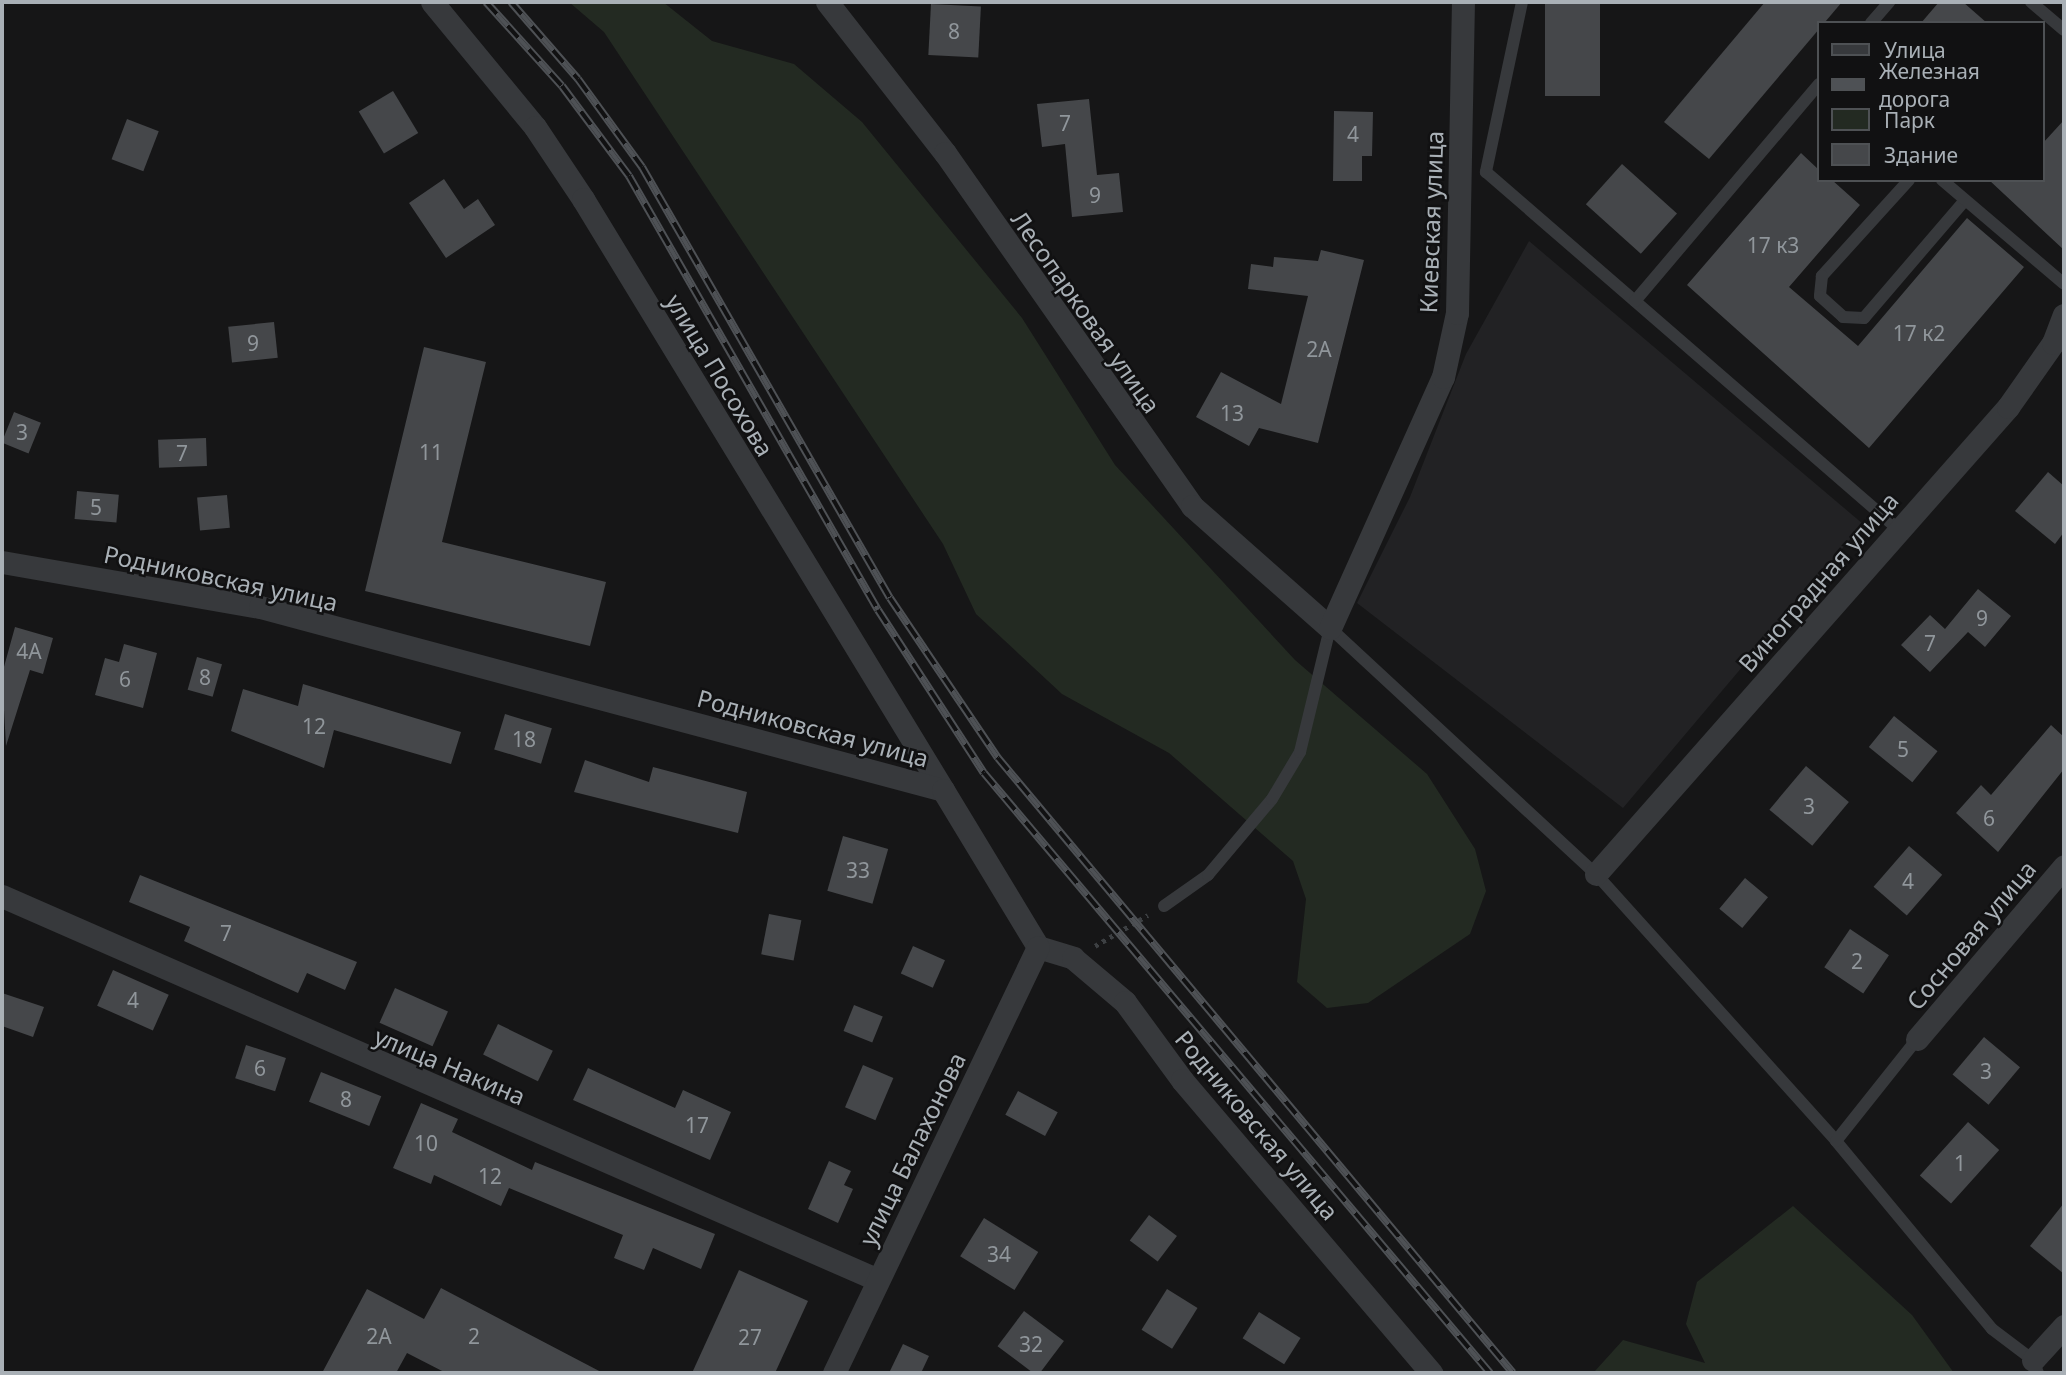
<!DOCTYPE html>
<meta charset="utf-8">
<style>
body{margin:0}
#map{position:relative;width:2066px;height:1375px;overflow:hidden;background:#161617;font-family:"Noto Sans",sans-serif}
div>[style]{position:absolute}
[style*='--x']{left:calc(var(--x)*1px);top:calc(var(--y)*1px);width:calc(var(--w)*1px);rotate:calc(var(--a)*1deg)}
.built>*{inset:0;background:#222224}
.green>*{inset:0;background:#232a22}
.building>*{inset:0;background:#45474a;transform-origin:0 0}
.path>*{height:4.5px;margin-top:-2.25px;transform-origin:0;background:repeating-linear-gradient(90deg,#3d4043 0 3.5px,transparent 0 8.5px)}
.service>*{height:12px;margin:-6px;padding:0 6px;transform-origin:6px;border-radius:6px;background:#37393c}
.minor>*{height:23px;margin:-11.5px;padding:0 11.5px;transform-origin:11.5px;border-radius:11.5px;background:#37393c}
.rail>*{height:8px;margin-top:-4px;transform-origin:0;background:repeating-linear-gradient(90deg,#111112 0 16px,#4e5155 0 32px);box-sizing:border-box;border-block:2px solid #4e5155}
span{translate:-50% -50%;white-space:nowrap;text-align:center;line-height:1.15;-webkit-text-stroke:5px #111112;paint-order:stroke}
.number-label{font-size:21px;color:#90969b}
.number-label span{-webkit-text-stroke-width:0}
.street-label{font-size:24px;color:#a9b0b6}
.frame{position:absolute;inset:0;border:4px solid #a9b0b6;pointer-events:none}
.legend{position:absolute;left:1817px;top:21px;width:228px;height:161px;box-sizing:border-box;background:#111112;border:2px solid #4e5154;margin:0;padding:9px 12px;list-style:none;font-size:21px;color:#a9b0b6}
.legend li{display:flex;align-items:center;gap:14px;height:35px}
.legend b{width:35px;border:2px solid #4e5154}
</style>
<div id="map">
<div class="built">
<div style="clip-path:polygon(1529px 241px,1863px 524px,1623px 808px,1357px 603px,1410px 497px,1466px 354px)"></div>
</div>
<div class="green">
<div style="clip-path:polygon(569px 2px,663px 2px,712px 41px,794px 64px,862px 122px,1022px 318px,1115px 465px,1295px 660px,1427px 774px,1475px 849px,1486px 891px,1470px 934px,1368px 1003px,1327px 1008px,1297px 982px,1306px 899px,1293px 861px,1169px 753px,1062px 694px,976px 614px,943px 544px,604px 32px)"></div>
<div style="clip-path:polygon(1793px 1206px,1912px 1315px,1954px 1373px,1595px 1371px,1623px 1340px,1705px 1363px,1686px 1324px,1697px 1282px)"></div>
</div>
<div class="building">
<div style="left:1545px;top:2px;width:55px;height:94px"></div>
<div style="clip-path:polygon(1765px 2px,1842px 2px,1709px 159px,1664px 122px)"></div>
<div style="clip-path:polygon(1939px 2px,1963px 2px,1987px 23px,1921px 23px)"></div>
<div style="left:931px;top:4px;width:50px;height:51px;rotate:3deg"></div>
<div style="left:393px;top:91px;width:49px;height:40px;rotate:59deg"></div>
<div style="clip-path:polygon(1089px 99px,1097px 175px,1119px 173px,1123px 212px,1072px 217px,1065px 144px,1042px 147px,1037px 104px)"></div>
<div style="clip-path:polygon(1334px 111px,1373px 112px,1372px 156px,1362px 156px,1362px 181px,1333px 181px)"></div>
<div style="left:127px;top:119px;width:34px;height:43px;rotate:21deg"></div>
<div style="clip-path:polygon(2064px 120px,2064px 250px,1989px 180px,2043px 180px,2043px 143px)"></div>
<div style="clip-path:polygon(1801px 153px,1819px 170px,1819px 180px,1832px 180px,1860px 205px,1789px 287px,1858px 346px,1967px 218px,2024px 267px,1869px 448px,1687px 285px)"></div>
<div style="left:1622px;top:164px;width:74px;height:54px;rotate:42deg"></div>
<div style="clip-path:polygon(444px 179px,464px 209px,478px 199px,495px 225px,446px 258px,409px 203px)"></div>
<div style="clip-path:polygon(1321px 250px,1364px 260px,1318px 443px,1259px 428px,1249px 446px,1196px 417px,1221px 372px,1281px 404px,1308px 296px,1248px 289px,1251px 264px,1273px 267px,1274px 257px,1318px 261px)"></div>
<div style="left:274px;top:322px;width:36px;height:46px;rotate:84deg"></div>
<div style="clip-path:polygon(424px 347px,486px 362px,442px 542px,606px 582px,590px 646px,365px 591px)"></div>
<div style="left:14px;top:412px;width:29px;height:33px;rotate:22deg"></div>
<div style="left:206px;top:438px;width:28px;height:48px;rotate:88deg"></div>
<div style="clip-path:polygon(2048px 472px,2064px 486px,2064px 532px,2055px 544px,2015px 511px)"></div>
<div style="left:77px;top:491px;width:42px;height:28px;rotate:5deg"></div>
<div style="left:227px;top:495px;width:33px;height:30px;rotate:85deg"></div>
<div style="clip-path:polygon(1978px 589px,2011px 616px,1985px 647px,1968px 632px,1930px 672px,1901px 645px,1930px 615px,1945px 629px)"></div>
<div style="clip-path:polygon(15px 627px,53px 638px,43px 674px,30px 670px,6px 746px,2px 674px)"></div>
<div style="clip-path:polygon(124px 644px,157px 653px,143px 708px,95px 695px,105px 658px,119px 662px)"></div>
<div style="left:197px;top:657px;width:26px;height:34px;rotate:16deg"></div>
<div style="clip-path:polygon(303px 684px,461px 732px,451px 764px,334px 730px,324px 768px,231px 731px,243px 689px,298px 706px)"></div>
<div style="left:505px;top:714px;width:49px;height:37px;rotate:17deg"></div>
<div style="left:1894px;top:716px;width:56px;height:40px;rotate:39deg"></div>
<div style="clip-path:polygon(2051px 725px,2064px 737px,2064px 769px,1998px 852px,1956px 813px,1981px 785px,1991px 795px)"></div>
<div style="clip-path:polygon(585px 760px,649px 782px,653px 767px,747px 792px,738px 833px,574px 792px)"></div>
<div style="left:1806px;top:766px;width:56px;height:57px;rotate:40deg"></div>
<div style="left:843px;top:836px;width:47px;height:57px;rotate:16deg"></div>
<div style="left:1909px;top:846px;width:44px;height:54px;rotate:41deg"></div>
<div style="clip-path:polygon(140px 875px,357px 962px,345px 990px,307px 973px,298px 993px,184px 941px,190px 927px,129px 902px)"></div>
<div style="left:1745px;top:878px;width:30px;height:40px;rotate:40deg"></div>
<div style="left:769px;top:914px;width:33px;height:41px;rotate:11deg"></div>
<div style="left:1850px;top:929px;width:47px;height:46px;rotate:34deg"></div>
<div style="left:913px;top:946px;width:35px;height:30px;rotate:24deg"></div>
<div style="left:113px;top:970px;width:61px;height:39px;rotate:24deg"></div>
<div style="left:395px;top:988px;width:58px;height:38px;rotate:24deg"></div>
<div style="clip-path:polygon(2px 993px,44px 1007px,33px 1037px,2px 1026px)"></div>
<div style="left:854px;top:1005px;width:31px;height:28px;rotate:22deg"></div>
<div style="left:498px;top:1024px;width:61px;height:34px;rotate:26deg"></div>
<div style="left:1984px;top:1037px;width:47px;height:49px;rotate:40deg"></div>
<div style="left:246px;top:1045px;width:42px;height:35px;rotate:18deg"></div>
<div style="left:863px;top:1065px;width:33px;height:46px;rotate:23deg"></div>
<div style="clip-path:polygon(588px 1068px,675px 1108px,683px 1090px,731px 1112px,710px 1160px,573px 1100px)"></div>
<div style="left:321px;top:1072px;width:65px;height:32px;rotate:22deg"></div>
<div style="left:1018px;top:1091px;width:45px;height:27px;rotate:28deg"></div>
<div style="clip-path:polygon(421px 1103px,458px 1119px,452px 1132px,532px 1170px,535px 1162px,715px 1234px,701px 1269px,653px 1248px,644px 1270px,614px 1258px,623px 1235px,509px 1188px,501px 1206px,434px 1175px,431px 1184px,393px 1168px)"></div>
<div style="left:1968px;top:1122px;width:42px;height:72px;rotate:42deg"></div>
<div style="clip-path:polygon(829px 1161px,851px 1171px,844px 1185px,853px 1189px,838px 1223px,808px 1209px)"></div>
<div style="clip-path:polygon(2064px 1203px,2064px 1274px,2030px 1246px)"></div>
<div style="left:1149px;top:1215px;width:35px;height:32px;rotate:37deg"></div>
<div style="left:984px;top:1218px;width:64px;height:45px;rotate:32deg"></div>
<div style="clip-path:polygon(739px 1270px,808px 1301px,775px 1373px,692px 1373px)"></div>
<div style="clip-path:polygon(441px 1288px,603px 1373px,446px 1373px,407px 1353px,396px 1373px,322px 1373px,367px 1289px,424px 1319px)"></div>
<div style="left:1167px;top:1289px;width:36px;height:48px;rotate:32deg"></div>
<div style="left:1024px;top:1311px;width:50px;height:44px;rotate:37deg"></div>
<div style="left:1259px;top:1312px;width:49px;height:31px;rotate:32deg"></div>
<div style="clip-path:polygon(903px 1344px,929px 1356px,921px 1373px,889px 1373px)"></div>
</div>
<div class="path">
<div style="--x:1095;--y:946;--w:61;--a:-30.3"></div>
</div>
<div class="service">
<div style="--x:1522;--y:2;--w:174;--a:102"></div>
<div style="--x:1486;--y:172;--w:547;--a:40.92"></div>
<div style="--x:2031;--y:2;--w:43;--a:40.3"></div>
<div style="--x:1871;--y:23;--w:28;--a:-49"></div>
<div style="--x:1909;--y:180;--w:130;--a:132.2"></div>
<div style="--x:1822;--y:276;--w:20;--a:96"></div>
<div style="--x:1820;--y:296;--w:31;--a:42"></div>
<div style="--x:1843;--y:317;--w:21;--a:3"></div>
<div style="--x:1864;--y:318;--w:155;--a:-49.4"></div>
<div style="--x:1942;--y:180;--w:160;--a:40.4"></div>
<div style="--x:1635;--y:301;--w:285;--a:-49.7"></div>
<div style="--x:1330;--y:628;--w:362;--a:42.8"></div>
<div style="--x:1596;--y:874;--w:359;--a:48"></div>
<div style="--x:1836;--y:1141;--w:244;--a:50.3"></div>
<div style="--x:1992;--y:1329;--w:51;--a:37.1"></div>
<div style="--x:2033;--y:1360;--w:14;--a:69"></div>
<div style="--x:1164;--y:906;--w:54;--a:-35.2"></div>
<div style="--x:1208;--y:875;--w:99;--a:-49.9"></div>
<div style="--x:1272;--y:799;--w:55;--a:-59.2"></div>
<div style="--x:1300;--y:752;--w:128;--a:-76.4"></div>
<div style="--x:1836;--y:1141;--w:130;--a:-51.5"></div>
</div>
<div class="minor">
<div style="--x:432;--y:2;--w:162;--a:50.5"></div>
<div style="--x:535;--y:127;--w:87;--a:56.3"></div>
<div style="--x:583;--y:199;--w:692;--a:58.65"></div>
<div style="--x:827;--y:2;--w:192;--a:52"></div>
<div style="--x:945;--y:153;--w:431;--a:55"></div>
<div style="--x:1192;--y:506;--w:184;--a:41.5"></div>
<div style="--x:1330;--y:628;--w:275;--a:-65.8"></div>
<div style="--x:1443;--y:377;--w:66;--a:-77.7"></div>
<div style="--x:1457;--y:313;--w:311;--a:-88.9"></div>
<div style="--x:2;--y:562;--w:262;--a:9.9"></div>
<div style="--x:260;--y:607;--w:707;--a:15"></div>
<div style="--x:943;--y:790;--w:184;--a:58.8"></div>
<div style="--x:1038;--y:947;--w:37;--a:17"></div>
<div style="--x:1073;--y:958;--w:68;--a:40.2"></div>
<div style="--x:1125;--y:1002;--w:97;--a:53.8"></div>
<div style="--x:1182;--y:1080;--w:385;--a:49.6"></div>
<div style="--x:1596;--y:874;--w:623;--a:-48.58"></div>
<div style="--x:2008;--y:407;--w:78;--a:-54.9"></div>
<div style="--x:2053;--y:343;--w:30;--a:-69"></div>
<div style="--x:2;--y:896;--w:956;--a:23.67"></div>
<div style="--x:1917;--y:1039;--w:227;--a:-49.6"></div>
<div style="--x:2033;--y:1360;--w:46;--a:-47.6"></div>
<div style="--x:834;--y:1373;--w:472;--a:-64.4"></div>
</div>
<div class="rail">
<div style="--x:486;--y:2;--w:113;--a:47.9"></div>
<div style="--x:562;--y:86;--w:112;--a:53.3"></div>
<div style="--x:629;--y:176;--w:500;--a:60.16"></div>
<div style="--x:878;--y:610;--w:194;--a:57"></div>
<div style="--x:984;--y:773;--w:785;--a:49.86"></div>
<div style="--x:511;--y:2;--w:102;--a:49"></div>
<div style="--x:578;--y:79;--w:109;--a:54"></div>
<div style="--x:642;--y:167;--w:497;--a:60.1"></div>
<div style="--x:890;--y:598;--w:193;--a:56"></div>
<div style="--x:998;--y:758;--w:802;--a:50.06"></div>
</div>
<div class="number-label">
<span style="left:954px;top:31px">8</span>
<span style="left:1065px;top:123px">7</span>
<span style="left:1353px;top:134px">4</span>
<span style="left:1095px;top:195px">9</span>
<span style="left:1773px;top:245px">17 к3</span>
<span style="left:1919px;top:333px">17 к2</span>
<span style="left:253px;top:343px">9</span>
<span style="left:1319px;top:349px">2А</span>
<span style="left:1232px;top:413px">13</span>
<span style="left:22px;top:432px">3</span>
<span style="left:431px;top:452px">11</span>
<span style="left:182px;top:453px">7</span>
<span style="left:96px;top:507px">5</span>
<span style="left:1982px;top:618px">9</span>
<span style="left:1930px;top:643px">7</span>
<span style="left:29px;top:651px">4А</span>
<span style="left:205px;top:677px">8</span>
<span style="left:125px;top:679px">6</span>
<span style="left:314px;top:726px">12</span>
<span style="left:524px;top:739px">18</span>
<span style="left:1903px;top:749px">5</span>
<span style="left:1809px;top:806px">3</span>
<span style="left:1989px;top:818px">6</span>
<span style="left:858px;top:870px">33</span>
<span style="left:1908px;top:881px">4</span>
<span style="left:226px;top:933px">7</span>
<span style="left:1857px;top:961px">2</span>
<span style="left:133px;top:1000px">4</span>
<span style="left:260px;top:1068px">6</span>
<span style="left:1986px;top:1071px">3</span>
<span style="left:346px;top:1099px">8</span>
<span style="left:697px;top:1125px">17</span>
<span style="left:426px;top:1143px">10</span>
<span style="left:1960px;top:1163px">1</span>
<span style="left:490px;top:1176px">12</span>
<span style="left:999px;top:1254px">34</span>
<span style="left:379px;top:1336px">2А</span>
<span style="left:474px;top:1336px">2</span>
<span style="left:750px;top:1337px">27</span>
<span style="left:1031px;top:1344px">32</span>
</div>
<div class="street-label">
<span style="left:1431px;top:222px;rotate:-88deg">Киевская улица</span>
<span style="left:1086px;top:312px;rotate:55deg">Лесопарковая улица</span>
<span style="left:720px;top:375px;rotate:59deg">улица Посохова</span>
<span style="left:221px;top:578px;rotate:12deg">Родниковская улица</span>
<span style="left:1818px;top:582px;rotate:-49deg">Виноградная улица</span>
<span style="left:813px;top:728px;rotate:15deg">Родниковская улица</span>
<span style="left:1971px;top:935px;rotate:-50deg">Сосновая улица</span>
<span style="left:450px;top:1066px;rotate:23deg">улица Накина</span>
<span style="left:1257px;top:1125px;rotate:50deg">Родниковская улица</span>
<span style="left:912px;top:1149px;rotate:-64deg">улица Балахонова</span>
</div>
<div class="frame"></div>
<ul class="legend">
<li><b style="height:9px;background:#37393c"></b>Улица</li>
<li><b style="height:9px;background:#4e5155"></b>Железная дорога</li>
<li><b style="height:19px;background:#232a22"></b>Парк</li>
<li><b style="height:19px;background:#45474a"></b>Здание</li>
</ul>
</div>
